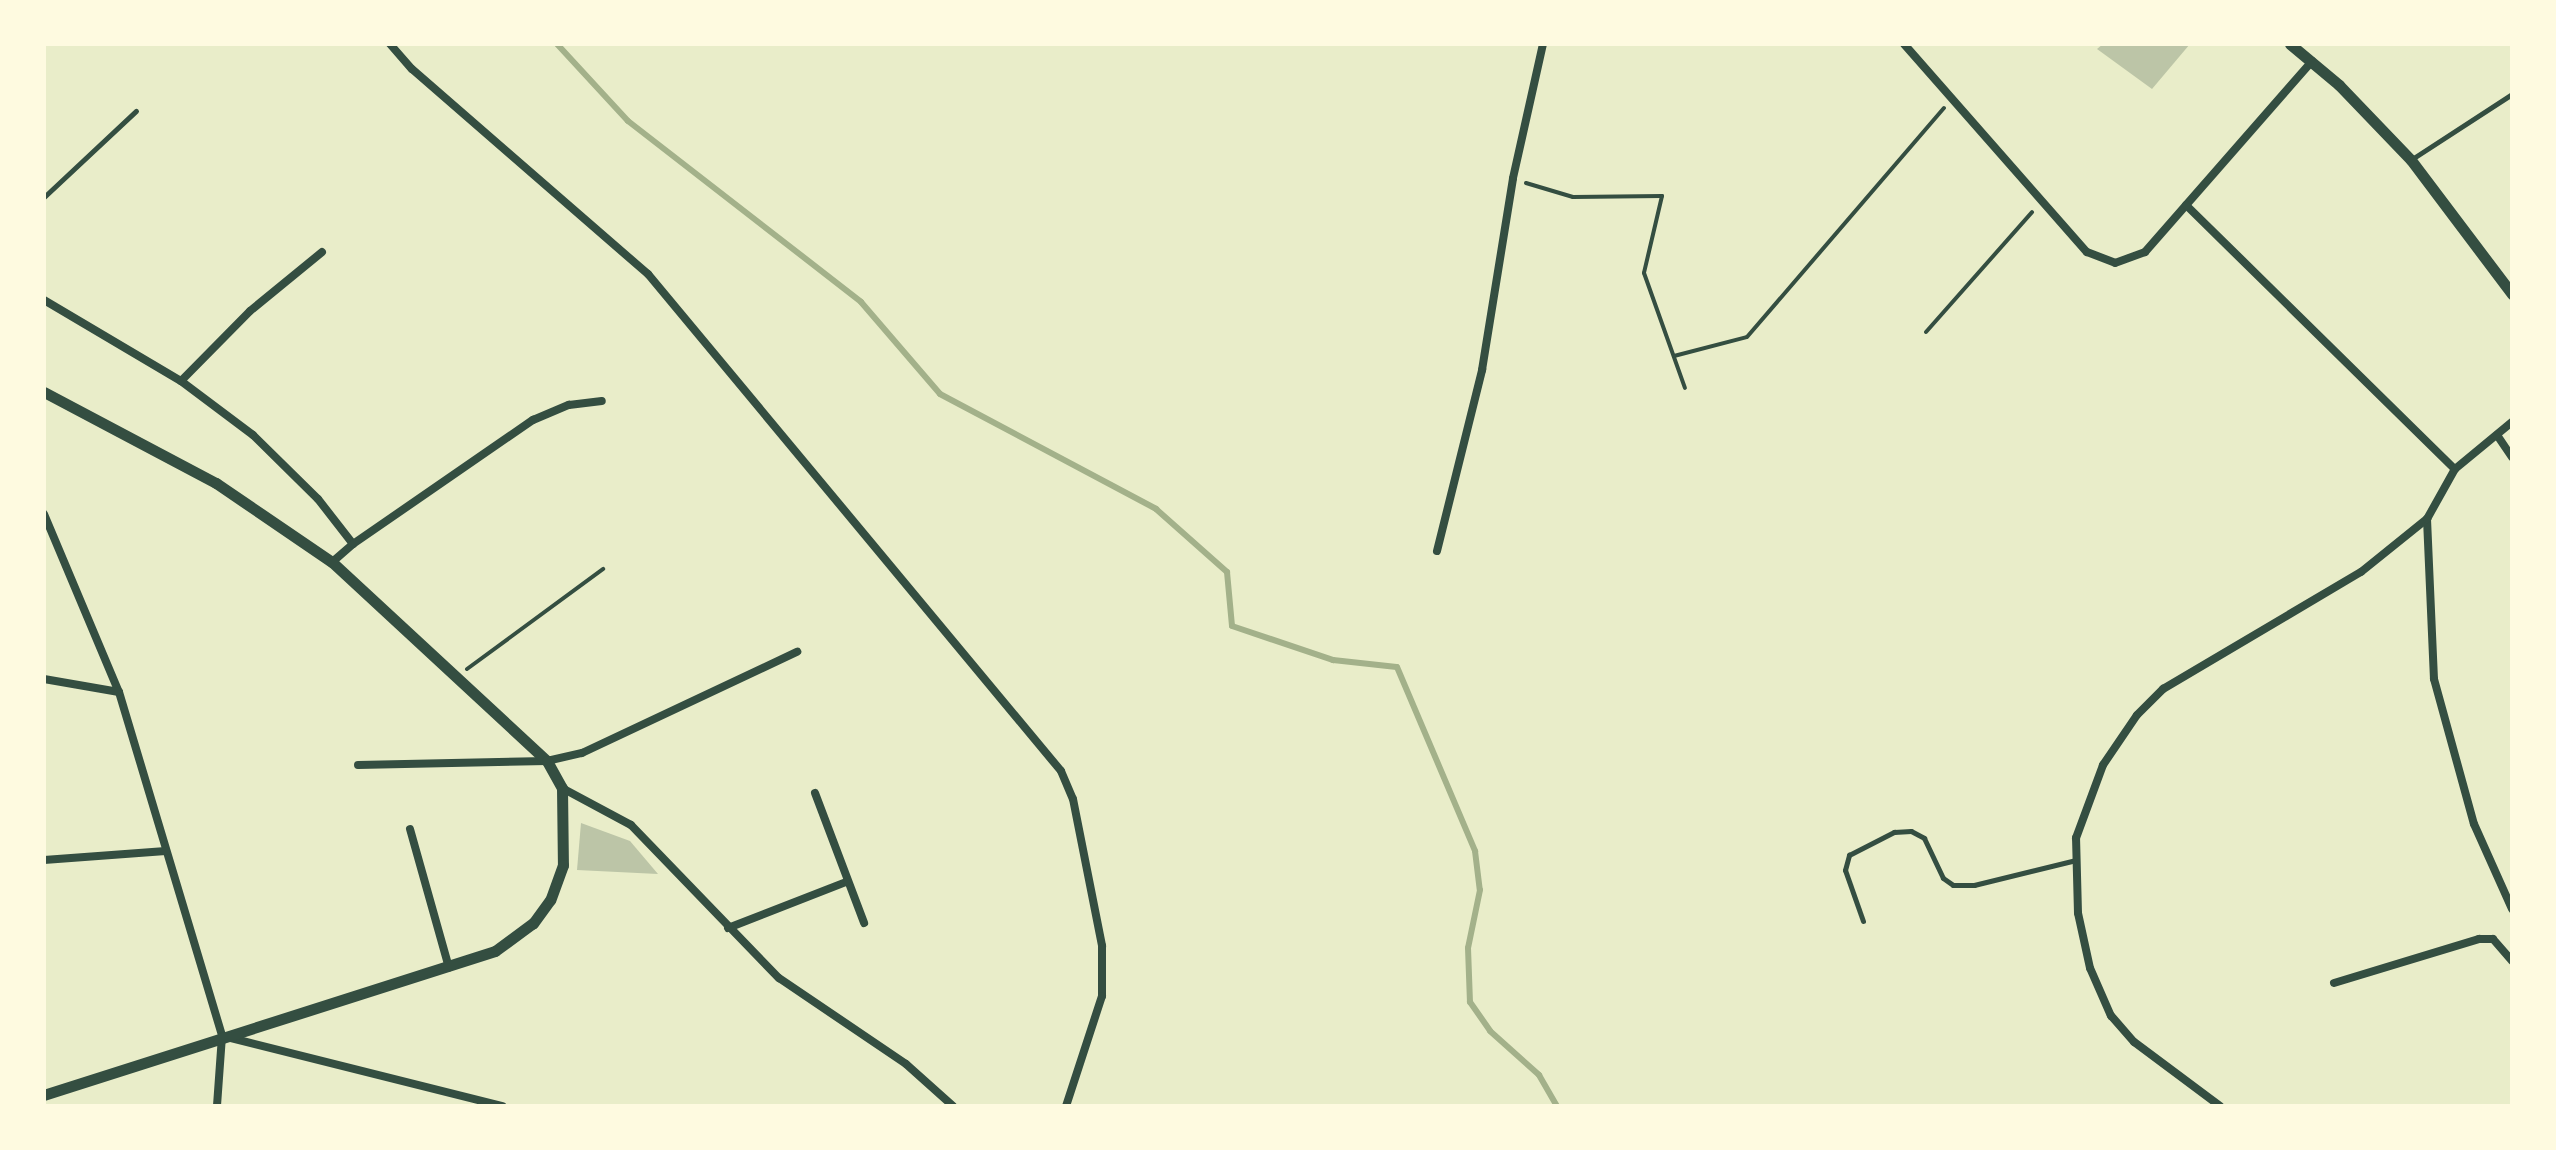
<!DOCTYPE html>
<style>
body{margin:0}
#map{position:relative;width:2556px;height:1150px;overflow:hidden;background:#e9edc9;font-family:"Public Sans",sans-serif}
div>[style]{position:absolute}
[style*='--x']{left:calc(var(--x)*1px);top:calc(var(--y)*1px);width:calc(var(--w)*1px);rotate:calc(var(--a)*1deg)}
.stream>*{height:6px;margin:-3px;padding:0 3px;transform-origin:3px;border-radius:3px;background:#a3b18a}
.building>*{inset:0;background:#bcc5a7}
.path>*{height:4px;margin:-2px;padding:0 2px;transform-origin:2px;border-radius:2px;background:#344e41}
.service>*{height:5px;margin:-2.5px;padding:0 2.5px;transform-origin:2.5px;border-radius:2.5px;background:#344e41}
.minor>*{height:8px;margin:-4px;padding:0 4px;transform-origin:4px;border-radius:4px;background:#344e41}
.tertiary>*{height:11px;margin:-5.5px;padding:0 5.5px;transform-origin:5.5px;border-radius:5.5px;background:#344e41}
span{translate:-50% -50%;white-space:nowrap;text-align:center;line-height:1.15;-webkit-text-stroke:6px #fefae0;paint-order:stroke}
.frame{position:absolute;inset:0;border:46px solid #fefae0;pointer-events:none}
</style>
<div id="map">
<div class="stream">
<div style="--x:557;--y:44;--w:105;--a:47.3"></div>
<div style="--x:628;--y:121;--w:295;--a:37.8"></div>
<div style="--x:861;--y:302;--w:121;--a:49.3"></div>
<div style="--x:940;--y:394;--w:245;--a:28"></div>
<div style="--x:1156;--y:509;--w:95;--a:41.6"></div>
<div style="--x:1227;--y:572;--w:54;--a:84.7"></div>
<div style="--x:1232;--y:626;--w:107;--a:18.6"></div>
<div style="--x:1333;--y:660;--w:64;--a:6.2"></div>
<div style="--x:1397;--y:667;--w:200;--a:67"></div>
<div style="--x:1475;--y:851;--w:39;--a:83"></div>
<div style="--x:1480;--y:890;--w:59;--a:101.7"></div>
<div style="--x:1468;--y:948;--w:54;--a:87.9"></div>
<div style="--x:1470;--y:1002;--w:35;--a:55"></div>
<div style="--x:1490;--y:1031;--w:66;--a:41.9"></div>
<div style="--x:1539;--y:1075;--w:36;--a:60"></div>
</div>
<div class="building">
<div style="clip-path:polygon(2103px 44px,2190px 44px,2152px 89px,2097px 49px)"></div>
<div style="clip-path:polygon(581px 823px,630px 841px,658px 874px,577px 870px)"></div>
</div>
<div class="path">
<div style="--x:1526;--y:183;--w:49;--a:16.6"></div>
<div style="--x:1573;--y:197;--w:89;--a:-0.6"></div>
<div style="--x:1662;--y:196;--w:79;--a:103.2"></div>
<div style="--x:1644;--y:273;--w:122;--a:70.4"></div>
<div style="--x:1926;--y:332;--w:160;--a:-48.5"></div>
<div style="--x:1674;--y:356;--w:75;--a:-14.6"></div>
<div style="--x:1747;--y:337;--w:302;--a:-49.3"></div>
<div style="--x:467;--y:669;--w:169;--a:-36.3"></div>
</div>
<div class="service">
<div style="--x:2412;--y:159;--w:119;--a:-33"></div>
<div style="--x:44;--y:197;--w:126;--a:-43.1"></div>
<div style="--x:1863;--y:921;--w:54;--a:-109.4"></div>
<div style="--x:1845;--y:870;--w:16;--a:-75"></div>
<div style="--x:1849;--y:855;--w:51;--a:-27.1"></div>
<div style="--x:1894;--y:832;--w:17;--a:-3"></div>
<div style="--x:1911;--y:831;--w:15;--a:28"></div>
<div style="--x:1924;--y:838;--w:44;--a:64.6"></div>
<div style="--x:1943;--y:878;--w:12;--a:35"></div>
<div style="--x:1953;--y:885;--w:21;--a:0"></div>
<div style="--x:1974;--y:885;--w:105;--a:-13.8"></div>
</div>
<div class="minor">
<div style="--x:390;--y:44;--w:33;--a:49"></div>
<div style="--x:412;--y:69;--w:313;--a:41"></div>
<div style="--x:648;--y:274;--w:646;--a:50.27"></div>
<div style="--x:1061;--y:771;--w:30;--a:67"></div>
<div style="--x:1073;--y:799;--w:150;--a:78.8"></div>
<div style="--x:1102;--y:946;--w:50;--a:90"></div>
<div style="--x:1102;--y:996;--w:116;--a:108.1"></div>
<div style="--x:1904;--y:44;--w:277;--a:48.7"></div>
<div style="--x:2087;--y:252;--w:30;--a:21"></div>
<div style="--x:2115;--y:263;--w:32;--a:-20"></div>
<div style="--x:2145;--y:252;--w:254;--a:-48.8"></div>
<div style="--x:2186;--y:205;--w:377;--a:44.5"></div>
<div style="--x:44;--y:300;--w:159;--a:30.6"></div>
<div style="--x:181;--y:381;--w:90;--a:36.9"></div>
<div style="--x:253;--y:435;--w:91;--a:44.6"></div>
<div style="--x:318;--y:499;--w:57;--a:52.1"></div>
<div style="--x:353;--y:544;--w:28;--a:139"></div>
<div style="--x:181;--y:381;--w:98;--a:-45.4"></div>
<div style="--x:250;--y:311;--w:93;--a:-39.3"></div>
<div style="--x:2497;--y:435;--w:27;--a:56"></div>
<div style="--x:44;--y:514;--w:193;--a:67.2"></div>
<div style="--x:119;--y:692;--w:359;--a:73.3"></div>
<div style="--x:222;--y:1036;--w:70;--a:94.1"></div>
<div style="--x:2427;--y:519;--w:160;--a:87.5"></div>
<div style="--x:2434;--y:679;--w:150;--a:74.6"></div>
<div style="--x:2474;--y:824;--w:93;--a:65.9"></div>
<div style="--x:353;--y:544;--w:219;--a:-34.6"></div>
<div style="--x:533;--y:420;--w:39;--a:-23"></div>
<div style="--x:569;--y:405;--w:33;--a:-7"></div>
<div style="--x:1437;--y:551;--w:187;--a:-76"></div>
<div style="--x:1482;--y:370;--w:194;--a:-80.8"></div>
<div style="--x:1513;--y:178;--w:137;--a:-77.4"></div>
<div style="--x:44;--y:679;--w:76;--a:9.8"></div>
<div style="--x:358;--y:765;--w:189;--a:-1.2"></div>
<div style="--x:547;--y:761;--w:36;--a:-13"></div>
<div style="--x:582;--y:753;--w:238;--a:-25.2"></div>
<div style="--x:562;--y:788;--w:78;--a:28.2"></div>
<div style="--x:631;--y:825;--w:213;--a:46"></div>
<div style="--x:779;--y:978;--w:153;--a:34.1"></div>
<div style="--x:906;--y:1064;--w:63;--a:41.8"></div>
<div style="--x:815;--y:793;--w:139;--a:69.3"></div>
<div style="--x:410;--y:829;--w:144;--a:74.3"></div>
<div style="--x:44;--y:860;--w:122;--a:-4.2"></div>
<div style="--x:728;--y:928;--w:127;--a:-21.3"></div>
<div style="--x:2334;--y:983;--w:152;--a:-16.9"></div>
<div style="--x:2479;--y:939;--w:14;--a:0"></div>
<div style="--x:2493;--y:939;--w:29;--a:49"></div>
<div style="--x:227;--y:1037;--w:284;--a:14.1"></div>
<div style="--x:2220;--y:1106;--w:107;--a:-143.3"></div>
<div style="--x:2134;--y:1042;--w:35;--a:-131"></div>
<div style="--x:2111;--y:1016;--w:52;--a:-113.6"></div>
<div style="--x:2090;--y:968;--w:56;--a:-102.3"></div>
<div style="--x:2078;--y:913;--w:75;--a:-91.5"></div>
<div style="--x:2076;--y:838;--w:78;--a:-69.7"></div>
<div style="--x:2103;--y:765;--w:60;--a:-55.8"></div>
<div style="--x:2137;--y:715;--w:37;--a:-45"></div>
<div style="--x:2163;--y:689;--w:230;--a:-30.6"></div>
<div style="--x:2361;--y:572;--w:85;--a:-38.8"></div>
<div style="--x:2427;--y:519;--w:57;--a:-60.8"></div>
<div style="--x:2455;--y:469;--w:74;--a:-39.5"></div>
</div>
<div class="tertiary">
<div style="--x:2290;--y:44;--w:64;--a:39.9"></div>
<div style="--x:2339;--y:85;--w:104;--a:46.2"></div>
<div style="--x:2411;--y:160;--w:168;--a:53"></div>
<div style="--x:44;--y:392;--w:195;--a:27.9"></div>
<div style="--x:216;--y:483;--w:140;--a:34.3"></div>
<div style="--x:332;--y:562;--w:293;--a:42.8"></div>
<div style="--x:547;--y:761;--w:31;--a:61"></div>
<div style="--x:562;--y:788;--w:77;--a:89.3"></div>
<div style="--x:563;--y:865;--w:37;--a:110"></div>
<div style="--x:550;--y:900;--w:29;--a:126"></div>
<div style="--x:533;--y:923;--w:47;--a:143.6"></div>
<div style="--x:495;--y:951;--w:473;--a:162.3"></div>
</div>
<div class="frame"></div>
</div>
